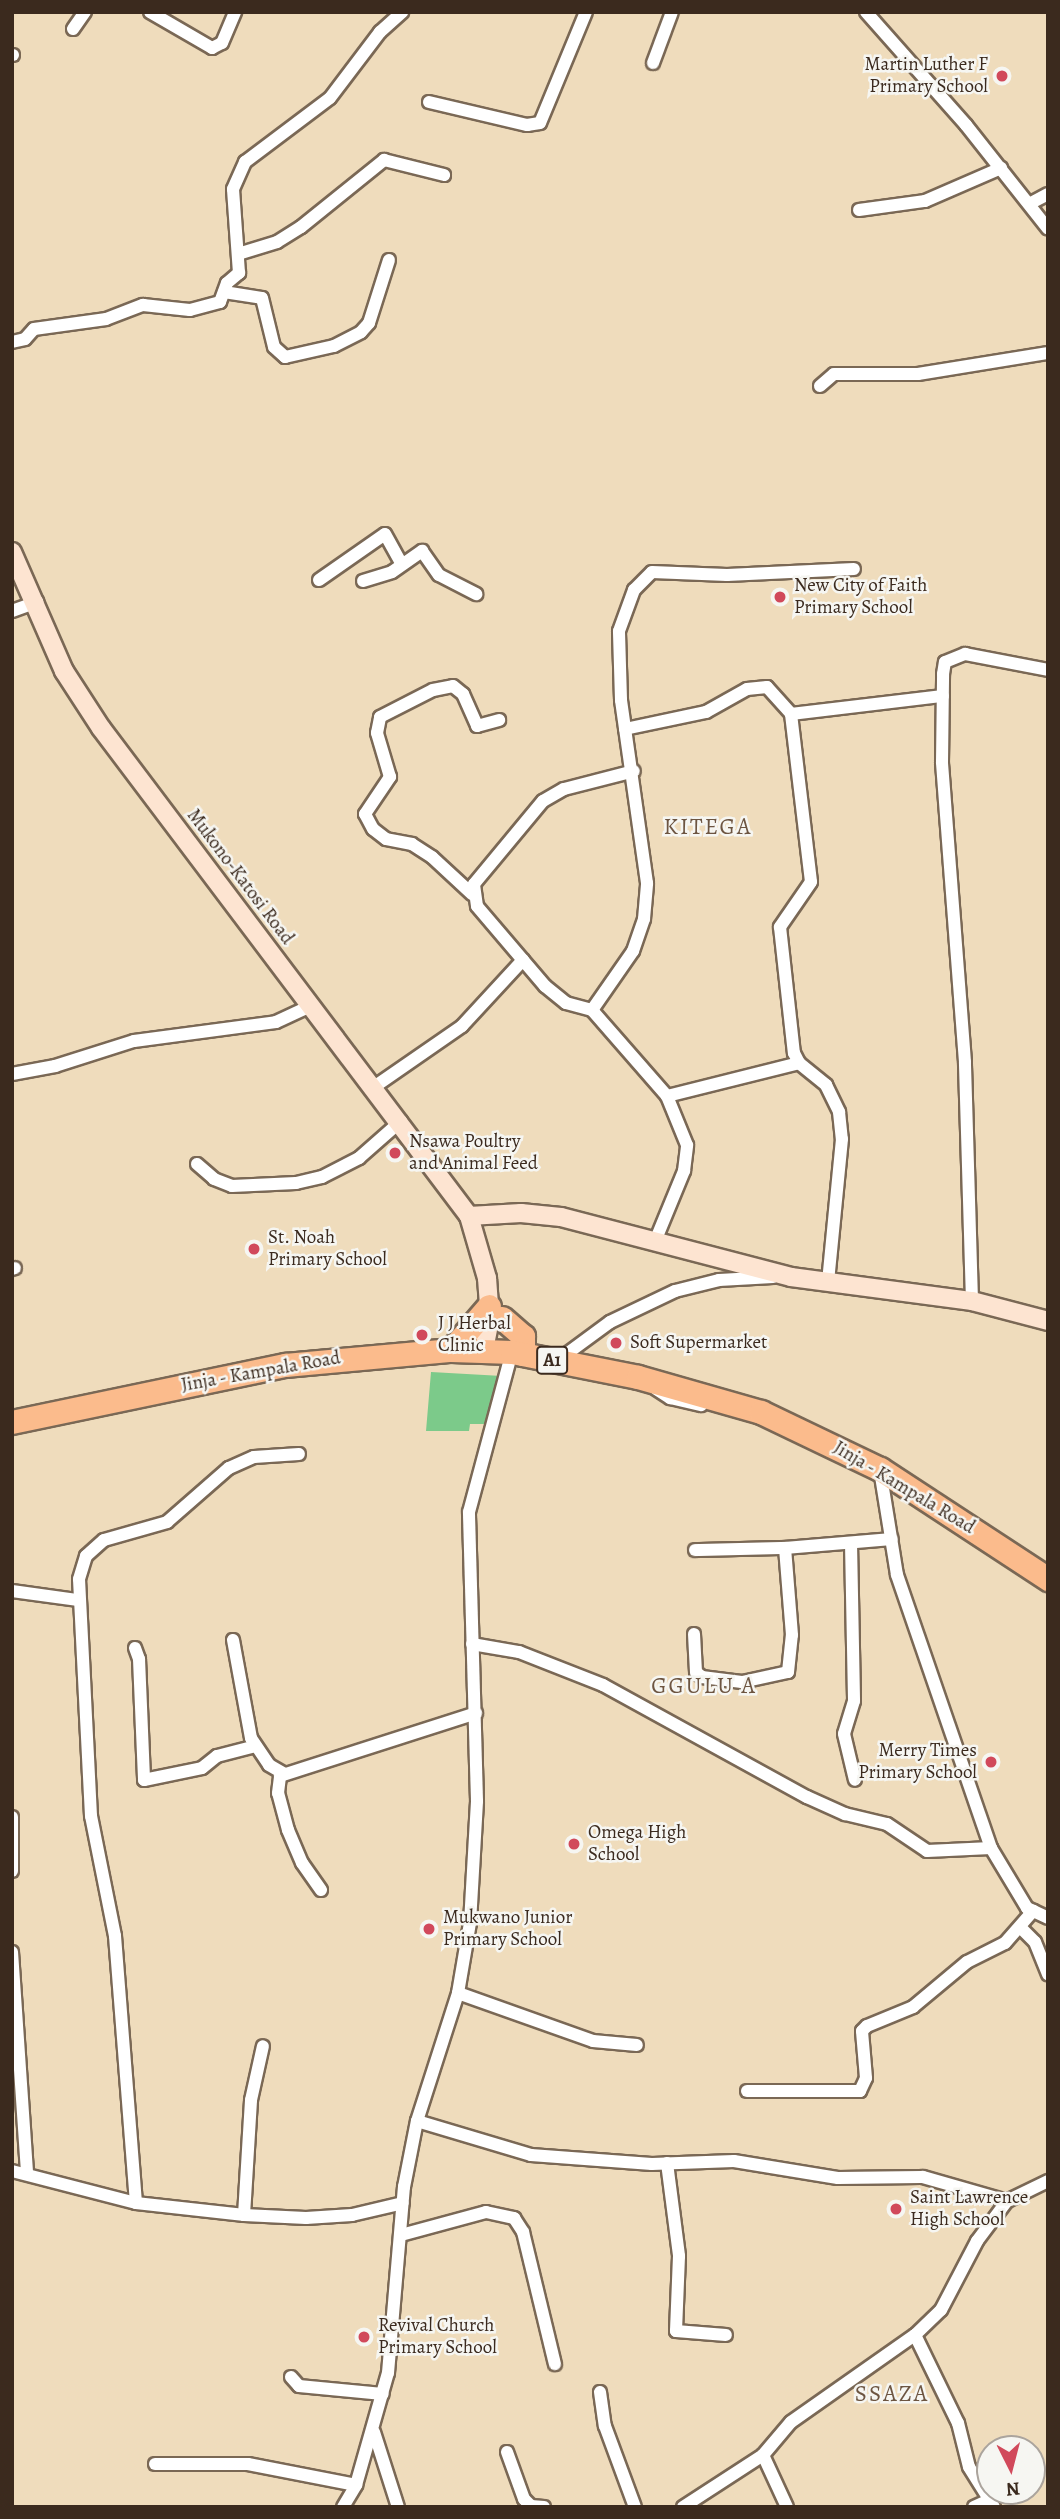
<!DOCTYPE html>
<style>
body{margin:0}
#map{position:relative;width:1060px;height:2519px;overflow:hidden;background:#efdcbc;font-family:Alegreya,serif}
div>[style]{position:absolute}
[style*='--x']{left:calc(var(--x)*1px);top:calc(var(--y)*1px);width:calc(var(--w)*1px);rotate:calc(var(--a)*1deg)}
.green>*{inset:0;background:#7cca8a}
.roads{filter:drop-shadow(2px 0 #7a6855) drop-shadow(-2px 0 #7a6855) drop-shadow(0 2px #7a6855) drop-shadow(0 -2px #7a6855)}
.street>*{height:12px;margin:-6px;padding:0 6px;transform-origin:6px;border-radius:6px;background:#fff}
.secondary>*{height:18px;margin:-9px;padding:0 9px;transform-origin:9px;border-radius:9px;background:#fde4d1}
.highway>*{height:23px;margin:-11.5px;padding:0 11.5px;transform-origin:11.5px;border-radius:11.5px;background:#fbbb8c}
.dots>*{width:19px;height:19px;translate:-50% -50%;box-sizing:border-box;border:4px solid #f6f6f2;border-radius:50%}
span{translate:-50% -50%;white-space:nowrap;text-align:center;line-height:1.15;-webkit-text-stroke:5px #f6f6f2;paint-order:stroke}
.shield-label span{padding:2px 5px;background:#f6f6f2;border:2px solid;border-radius:5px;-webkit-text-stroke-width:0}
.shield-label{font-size:18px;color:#3b2a1e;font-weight:700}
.poi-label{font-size:19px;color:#3b2a1e}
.right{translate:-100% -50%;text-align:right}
.left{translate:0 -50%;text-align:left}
.street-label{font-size:19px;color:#3b2a1e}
.quarter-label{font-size:23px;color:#6d5541;letter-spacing:2px}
.frame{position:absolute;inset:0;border:14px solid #3b2a1e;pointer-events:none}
.north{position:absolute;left:976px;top:2435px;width:70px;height:70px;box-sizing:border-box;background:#f6f6f2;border:2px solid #aba49d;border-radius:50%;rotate:174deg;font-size:19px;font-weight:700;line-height:28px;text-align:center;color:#3b2a1e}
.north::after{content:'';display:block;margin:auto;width:24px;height:32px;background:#d1495b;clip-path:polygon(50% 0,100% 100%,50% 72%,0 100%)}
</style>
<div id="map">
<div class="green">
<div style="clip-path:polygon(431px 1372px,502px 1376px,509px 1388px,495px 1424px,470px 1424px,469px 1431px,426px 1431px)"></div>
</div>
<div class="roads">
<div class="street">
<div style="--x:150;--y:12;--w:72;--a:30.1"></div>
<div style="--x:212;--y:48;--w:11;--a:-27"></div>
<div style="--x:222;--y:43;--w:34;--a:-67"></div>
<div style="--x:866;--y:12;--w:151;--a:48.5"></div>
<div style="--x:966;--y:125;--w:132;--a:51.7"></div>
<div style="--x:73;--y:29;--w:21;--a:-55"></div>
<div style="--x:12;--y:55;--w:1;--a:0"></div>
<div style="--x:653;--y:63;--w:54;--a:-69.6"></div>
<div style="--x:429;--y:102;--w:101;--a:13.2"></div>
<div style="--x:527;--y:125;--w:13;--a:-9"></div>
<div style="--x:540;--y:123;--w:120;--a:-67.5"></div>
<div style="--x:1031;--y:203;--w:19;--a:-28"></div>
<div style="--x:859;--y:210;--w:67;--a:-7.8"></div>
<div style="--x:925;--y:201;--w:83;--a:-23.5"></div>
<div style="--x:238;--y:254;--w:41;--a:-17.1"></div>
<div style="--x:277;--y:242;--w:28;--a:-32"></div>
<div style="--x:301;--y:227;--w:107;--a:-38.9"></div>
<div style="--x:384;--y:160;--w:62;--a:14"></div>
<div style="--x:224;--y:292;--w:38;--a:9"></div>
<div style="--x:262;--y:298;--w:50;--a:76.2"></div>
<div style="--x:274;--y:347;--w:15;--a:42"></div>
<div style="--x:285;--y:357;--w:50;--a:-12.7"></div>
<div style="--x:334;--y:346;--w:30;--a:-27"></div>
<div style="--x:361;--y:332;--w:12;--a:-48"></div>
<div style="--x:369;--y:323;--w:66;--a:-72.4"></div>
<div style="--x:12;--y:342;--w:13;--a:-13"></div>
<div style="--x:25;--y:339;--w:13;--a:-48"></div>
<div style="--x:34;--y:329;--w:73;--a:-7.9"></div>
<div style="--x:106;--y:319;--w:40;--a:-21"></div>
<div style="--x:143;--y:305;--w:47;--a:6.1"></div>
<div style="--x:190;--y:310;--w:31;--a:-15"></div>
<div style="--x:220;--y:302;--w:20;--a:-70"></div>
<div style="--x:227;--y:283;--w:16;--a:-40"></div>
<div style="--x:239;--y:273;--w:84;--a:-94.1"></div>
<div style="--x:233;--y:189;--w:30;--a:-66"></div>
<div style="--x:245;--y:162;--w:106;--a:-37"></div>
<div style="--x:330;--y:98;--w:83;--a:-52.9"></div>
<div style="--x:380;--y:32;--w:30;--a:-42"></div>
<div style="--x:820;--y:386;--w:18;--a:-41"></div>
<div style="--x:834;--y:374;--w:84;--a:0"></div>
<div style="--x:918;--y:374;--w:132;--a:-9.2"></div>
<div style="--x:319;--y:580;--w:80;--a:-34.9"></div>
<div style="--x:385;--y:534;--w:33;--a:61"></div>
<div style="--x:363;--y:581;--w:30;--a:-17"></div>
<div style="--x:392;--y:572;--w:37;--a:-35"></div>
<div style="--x:422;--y:551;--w:29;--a:55"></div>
<div style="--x:439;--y:575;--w:42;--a:27.2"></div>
<div style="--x:12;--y:611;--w:27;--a:-20"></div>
<div style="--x:791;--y:714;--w:153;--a:-6.8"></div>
<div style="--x:625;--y:729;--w:83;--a:-11.9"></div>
<div style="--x:706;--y:712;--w:47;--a:-29.3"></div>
<div style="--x:747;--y:689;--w:20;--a:-6"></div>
<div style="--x:767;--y:687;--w:36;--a:48"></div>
<div style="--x:791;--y:714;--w:169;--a:83.2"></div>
<div style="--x:811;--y:882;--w:55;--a:124.6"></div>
<div style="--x:780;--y:927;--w:127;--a:83.7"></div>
<div style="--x:794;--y:1053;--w:11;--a:63"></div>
<div style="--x:799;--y:1063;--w:35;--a:39"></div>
<div style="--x:826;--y:1085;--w:30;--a:64"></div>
<div style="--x:839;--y:1112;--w:27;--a:84"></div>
<div style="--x:842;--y:1139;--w:144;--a:95.6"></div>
<div style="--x:472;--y:894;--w:54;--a:-137.2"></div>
<div style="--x:432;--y:857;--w:24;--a:-147"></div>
<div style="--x:412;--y:844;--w:26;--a:-169"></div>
<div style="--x:386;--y:839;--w:16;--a:-142"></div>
<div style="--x:373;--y:829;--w:17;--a:-118"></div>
<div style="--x:365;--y:814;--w:45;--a:-56"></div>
<div style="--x:390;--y:777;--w:46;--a:-106.5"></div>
<div style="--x:377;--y:733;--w:16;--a:-79"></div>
<div style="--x:380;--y:717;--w:59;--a:-27"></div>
<div style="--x:433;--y:690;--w:20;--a:-11"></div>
<div style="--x:453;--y:686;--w:13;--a:39"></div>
<div style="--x:463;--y:694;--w:35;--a:66"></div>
<div style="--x:477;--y:726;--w:23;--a:-15"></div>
<div style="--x:592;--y:1010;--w:27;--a:-165"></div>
<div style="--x:566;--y:1003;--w:27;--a:-141"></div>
<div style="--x:545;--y:986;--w:105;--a:-130.4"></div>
<div style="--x:477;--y:906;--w:22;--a:-98"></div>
<div style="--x:474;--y:884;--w:108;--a:-50.3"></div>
<div style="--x:543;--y:801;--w:24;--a:-30"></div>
<div style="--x:564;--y:789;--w:72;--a:-14.4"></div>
<div style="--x:12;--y:1074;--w:44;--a:-10.5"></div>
<div style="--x:55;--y:1066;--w:83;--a:-17.6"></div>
<div style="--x:134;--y:1041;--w:143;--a:-7.6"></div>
<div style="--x:276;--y:1022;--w:38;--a:-25"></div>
<div style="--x:374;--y:1087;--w:107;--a:-34.7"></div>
<div style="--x:462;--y:1026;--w:90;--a:-47.3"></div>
<div style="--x:667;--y:1096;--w:136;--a:-14"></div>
<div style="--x:197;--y:1164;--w:23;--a:41"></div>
<div style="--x:214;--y:1179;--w:19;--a:21"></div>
<div style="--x:232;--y:1186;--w:64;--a:-2.7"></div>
<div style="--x:296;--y:1183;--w:27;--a:-13"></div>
<div style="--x:322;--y:1177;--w:42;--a:-27.2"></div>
<div style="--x:359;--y:1158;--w:56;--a:-41.4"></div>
<div style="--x:656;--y:1239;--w:74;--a:-67.6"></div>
<div style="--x:684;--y:1171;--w:26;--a:-83"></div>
<div style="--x:687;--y:1145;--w:53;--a:-112.2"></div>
<div style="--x:667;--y:1096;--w:114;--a:-131.1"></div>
<div style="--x:592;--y:1010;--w:72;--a:-55.2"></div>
<div style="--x:633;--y:951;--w:34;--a:-71"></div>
<div style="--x:644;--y:919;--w:36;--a:-85"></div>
<div style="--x:647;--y:883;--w:185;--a:-98.1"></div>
<div style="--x:621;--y:700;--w:69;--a:-91.7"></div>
<div style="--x:619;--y:631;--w:44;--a:-69.9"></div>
<div style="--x:634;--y:590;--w:25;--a:-45"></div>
<div style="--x:652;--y:572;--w:75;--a:2.3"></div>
<div style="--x:727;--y:575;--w:127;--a:-2.7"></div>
<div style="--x:12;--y:1269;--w:3;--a:-18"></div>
<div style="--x:972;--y:1301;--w:239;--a:-91.7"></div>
<div style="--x:965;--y:1062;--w:301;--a:-94.4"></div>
<div style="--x:942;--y:762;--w:88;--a:-89.3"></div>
<div style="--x:943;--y:674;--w:12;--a:-81"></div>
<div style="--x:945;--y:662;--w:22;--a:-22"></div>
<div style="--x:965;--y:654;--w:85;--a:10.9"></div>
<div style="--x:557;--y:1361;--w:66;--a:-36.3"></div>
<div style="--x:610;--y:1322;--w:72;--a:-25.5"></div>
<div style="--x:675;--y:1291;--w:45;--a:-14"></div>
<div style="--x:719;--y:1280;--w:54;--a:-3.2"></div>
<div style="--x:656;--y:1389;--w:17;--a:33"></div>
<div style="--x:670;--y:1398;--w:32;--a:13"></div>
<div style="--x:880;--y:1470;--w:106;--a:80.8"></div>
<div style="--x:897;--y:1575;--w:289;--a:71"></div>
<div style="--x:991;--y:1848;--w:70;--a:59"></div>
<div style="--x:1027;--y:1908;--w:23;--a:25"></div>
<div style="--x:851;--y:1543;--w:158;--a:88.9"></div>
<div style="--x:854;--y:1701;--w:34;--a:107"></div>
<div style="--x:844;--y:1734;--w:47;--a:76.6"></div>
<div style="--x:695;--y:1550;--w:90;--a:-1.3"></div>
<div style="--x:12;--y:1591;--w:67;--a:7.8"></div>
<div style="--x:694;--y:1634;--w:38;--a:87"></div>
<div style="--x:696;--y:1672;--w:8;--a:40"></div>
<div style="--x:702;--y:1677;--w:40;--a:7.1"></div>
<div style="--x:742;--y:1682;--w:47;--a:-12.3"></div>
<div style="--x:788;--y:1672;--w:37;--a:-84"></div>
<div style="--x:792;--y:1635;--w:87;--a:-94.6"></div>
<div style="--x:785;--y:1548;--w:107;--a:-4.8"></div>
<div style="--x:233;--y:1640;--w:100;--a:79.6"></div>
<div style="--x:251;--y:1738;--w:32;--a:56"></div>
<div style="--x:269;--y:1765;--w:16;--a:30"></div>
<div style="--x:472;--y:1644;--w:48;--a:9.7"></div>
<div style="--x:519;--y:1652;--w:90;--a:21.4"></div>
<div style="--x:603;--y:1685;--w:233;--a:28.8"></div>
<div style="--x:807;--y:1797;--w:42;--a:24.1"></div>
<div style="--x:845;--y:1814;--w:43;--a:13.4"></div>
<div style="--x:887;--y:1824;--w:48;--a:34"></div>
<div style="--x:927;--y:1851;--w:64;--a:-2.7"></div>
<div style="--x:135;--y:1648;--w:12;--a:70"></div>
<div style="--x:139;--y:1659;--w:121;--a:87.6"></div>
<div style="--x:144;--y:1780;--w:59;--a:-11.7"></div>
<div style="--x:202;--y:1768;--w:19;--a:-39"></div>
<div style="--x:217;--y:1756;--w:40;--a:-14.4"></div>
<div style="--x:12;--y:1817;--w:54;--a:90"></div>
<div style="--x:321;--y:1890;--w:33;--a:-125"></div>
<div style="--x:302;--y:1863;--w:36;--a:-113"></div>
<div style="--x:288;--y:1830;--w:38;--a:-105"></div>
<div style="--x:278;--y:1793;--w:17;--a:-83"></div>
<div style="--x:280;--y:1776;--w:206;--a:-17.8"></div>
<div style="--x:1022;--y:1929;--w:18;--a:45"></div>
<div style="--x:1035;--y:1942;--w:35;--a:68"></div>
<div style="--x:12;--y:1952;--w:221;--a:86.1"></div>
<div style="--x:458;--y:1993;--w:143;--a:19.6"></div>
<div style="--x:593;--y:2041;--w:44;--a:5.2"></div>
<div style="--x:747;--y:2091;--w:113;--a:0"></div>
<div style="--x:860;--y:2091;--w:14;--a:-65"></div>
<div style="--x:866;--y:2078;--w:47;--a:-94.9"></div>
<div style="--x:862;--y:2031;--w:7;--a:-45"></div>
<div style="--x:867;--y:2026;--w:50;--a:-22.4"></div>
<div style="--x:913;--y:2007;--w:70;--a:-39.8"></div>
<div style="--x:967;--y:1962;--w:42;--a:-26.6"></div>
<div style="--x:1005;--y:1943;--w:43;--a:-48.8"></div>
<div style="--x:417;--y:2121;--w:119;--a:16.6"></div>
<div style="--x:531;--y:2155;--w:121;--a:4.3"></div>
<div style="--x:652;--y:2164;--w:82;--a:-2.1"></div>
<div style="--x:734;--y:2161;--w:105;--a:9.3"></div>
<div style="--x:838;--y:2178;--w:85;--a:-0.7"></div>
<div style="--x:923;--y:2177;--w:87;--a:15.9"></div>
<div style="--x:667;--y:2163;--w:94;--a:82.6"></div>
<div style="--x:679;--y:2256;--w:75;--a:92.3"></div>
<div style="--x:676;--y:2331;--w:50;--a:4.6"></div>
<div style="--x:12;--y:2171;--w:128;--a:14.5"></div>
<div style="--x:136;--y:2203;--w:109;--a:6.3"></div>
<div style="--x:244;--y:2215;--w:62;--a:2.8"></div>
<div style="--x:306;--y:2218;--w:46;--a:-3.7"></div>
<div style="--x:352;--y:2215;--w:52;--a:-13.2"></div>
<div style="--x:136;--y:2203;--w:268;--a:-94.5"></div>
<div style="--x:115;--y:1936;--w:122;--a:-101.3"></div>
<div style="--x:91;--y:1816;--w:237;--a:-92.9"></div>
<div style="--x:79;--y:1579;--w:24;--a:-73"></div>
<div style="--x:86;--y:1556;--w:24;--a:-42"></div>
<div style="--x:104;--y:1540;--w:66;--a:-15.9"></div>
<div style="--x:167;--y:1522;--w:82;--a:-41.1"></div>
<div style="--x:229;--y:1468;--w:27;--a:-24"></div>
<div style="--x:254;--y:1457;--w:45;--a:-3.8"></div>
<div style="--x:244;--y:2215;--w:115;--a:-86.5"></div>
<div style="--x:251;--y:2100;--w:55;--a:-77.5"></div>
<div style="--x:401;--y:2235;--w:88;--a:-15.1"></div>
<div style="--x:486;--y:2212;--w:29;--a:12"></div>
<div style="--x:514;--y:2218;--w:17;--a:57"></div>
<div style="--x:523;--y:2232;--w:136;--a:76.4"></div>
<div style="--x:915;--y:2335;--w:98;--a:64"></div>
<div style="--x:958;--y:2423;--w:45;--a:76"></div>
<div style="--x:969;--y:2467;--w:47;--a:58"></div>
<div style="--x:291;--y:2377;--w:12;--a:48"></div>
<div style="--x:299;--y:2386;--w:84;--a:5.4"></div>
<div style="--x:600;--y:2392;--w:34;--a:82"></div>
<div style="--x:605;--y:2426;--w:86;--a:69.7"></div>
<div style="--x:374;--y:2432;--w:79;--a:72.3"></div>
<div style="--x:507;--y:2452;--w:50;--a:70.1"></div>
<div style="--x:524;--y:2499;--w:10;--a:45"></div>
<div style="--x:531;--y:2506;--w:13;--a:4"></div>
<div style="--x:763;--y:2455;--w:57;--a:65.2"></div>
<div style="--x:155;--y:2464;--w:93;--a:0"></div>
<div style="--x:248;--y:2464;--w:110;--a:11"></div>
<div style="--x:343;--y:2507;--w:26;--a:-59"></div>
<div style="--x:356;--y:2485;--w:116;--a:-74.1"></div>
<div style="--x:388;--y:2373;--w:187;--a:-85.1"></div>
<div style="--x:404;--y:2187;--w:67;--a:-78.9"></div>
<div style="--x:417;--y:2121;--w:134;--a:-72.2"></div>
<div style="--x:458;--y:1993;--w:71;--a:-80.3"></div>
<div style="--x:470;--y:1923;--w:122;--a:-86.7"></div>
<div style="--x:477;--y:1801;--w:289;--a:-91.6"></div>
<div style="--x:469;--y:1512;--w:166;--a:-75"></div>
<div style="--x:683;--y:2507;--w:95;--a:-33"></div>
<div style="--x:763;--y:2455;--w:43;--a:-49.7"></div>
<div style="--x:791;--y:2422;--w:151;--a:-35.1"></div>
<div style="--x:915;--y:2335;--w:36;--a:-44"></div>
<div style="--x:941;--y:2310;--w:78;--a:-62.4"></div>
<div style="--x:977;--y:2241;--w:50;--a:-53.1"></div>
<div style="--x:1007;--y:2201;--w:46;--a:-26"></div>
<div style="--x:974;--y:2507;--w:17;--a:-25"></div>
</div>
<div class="secondary">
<div style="--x:12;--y:552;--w:130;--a:66.4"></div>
<div style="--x:64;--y:671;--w:68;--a:57"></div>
<div style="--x:101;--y:728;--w:611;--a:52.98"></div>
<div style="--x:469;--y:1216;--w:65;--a:73.8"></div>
<div style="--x:487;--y:1278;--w:41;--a:85.8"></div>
<div style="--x:490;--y:1319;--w:31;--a:101"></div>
<div style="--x:469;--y:1216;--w:52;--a:-3.3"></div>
<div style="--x:521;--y:1213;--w:40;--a:5.7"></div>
<div style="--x:561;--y:1217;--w:238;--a:14.6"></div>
<div style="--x:791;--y:1277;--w:183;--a:7.6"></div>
<div style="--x:972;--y:1301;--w:79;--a:14.7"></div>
</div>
<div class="highway">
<div style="--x:502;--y:1318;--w:28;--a:41"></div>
<div style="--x:523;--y:1336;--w:18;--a:90"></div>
<div style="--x:451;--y:1350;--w:58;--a:-49.2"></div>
<div style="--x:12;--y:1422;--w:279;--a:-11.8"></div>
<div style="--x:285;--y:1365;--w:167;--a:-5.2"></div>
<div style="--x:451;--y:1350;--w:61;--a:1.9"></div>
<div style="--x:512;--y:1352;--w:128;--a:11.2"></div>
<div style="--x:638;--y:1377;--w:128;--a:15.9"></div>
<div style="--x:761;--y:1412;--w:132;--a:25.6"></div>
<div style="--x:880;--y:1469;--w:201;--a:33.2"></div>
</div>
</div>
<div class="dots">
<div style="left:1002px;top:76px;background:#d1495b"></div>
<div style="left:780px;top:597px;background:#d1495b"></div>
<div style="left:395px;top:1153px;background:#d1495b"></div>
<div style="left:254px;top:1249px;background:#d1495b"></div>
<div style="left:422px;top:1335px;background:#d1495b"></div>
<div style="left:616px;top:1343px;background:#d1495b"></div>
<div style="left:991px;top:1762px;background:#d1495b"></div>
<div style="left:574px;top:1844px;background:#d1495b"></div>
<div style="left:429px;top:1929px;background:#d1495b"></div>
<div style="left:896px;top:2209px;background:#d1495b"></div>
<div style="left:364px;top:2337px;background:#d1495b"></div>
</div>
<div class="shield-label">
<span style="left:552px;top:1360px">A1</span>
</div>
<div class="poi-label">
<span class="right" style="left:988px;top:76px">Martin Luther F<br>Primary School</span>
<span class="left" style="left:794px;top:597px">New City of Faith<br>Primary School</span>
<span class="left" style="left:409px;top:1153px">Nsawa Poultry<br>and Animal Feed</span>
<span class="left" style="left:268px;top:1249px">St. Noah<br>Primary School</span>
<span class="left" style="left:438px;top:1335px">J J Herbal<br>Clinic</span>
<span class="left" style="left:630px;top:1343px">Soft Supermarket</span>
<span class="right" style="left:977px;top:1762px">Merry Times<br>Primary School</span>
<span class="left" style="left:588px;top:1844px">Omega High<br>School</span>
<span class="left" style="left:443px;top:1929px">Mukwano Junior<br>Primary School</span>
<span class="left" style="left:910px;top:2209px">Saint Lawrence<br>High School</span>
<span class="left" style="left:378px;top:2337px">Revival Church<br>Primary School</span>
</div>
<div class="street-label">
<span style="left:240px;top:877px;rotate:53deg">Mukono-Katosi Road</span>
<span style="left:261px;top:1372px;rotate:-10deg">Jinja - Kampala Road</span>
<span style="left:904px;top:1488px;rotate:31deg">Jinja - Kampala Road</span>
</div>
<div class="quarter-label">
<span style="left:708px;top:827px">KITEGA</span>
<span style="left:704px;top:1686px">GGULU A</span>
<span style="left:892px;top:2394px">SSAZA</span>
</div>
<div class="frame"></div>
<div class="north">N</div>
</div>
